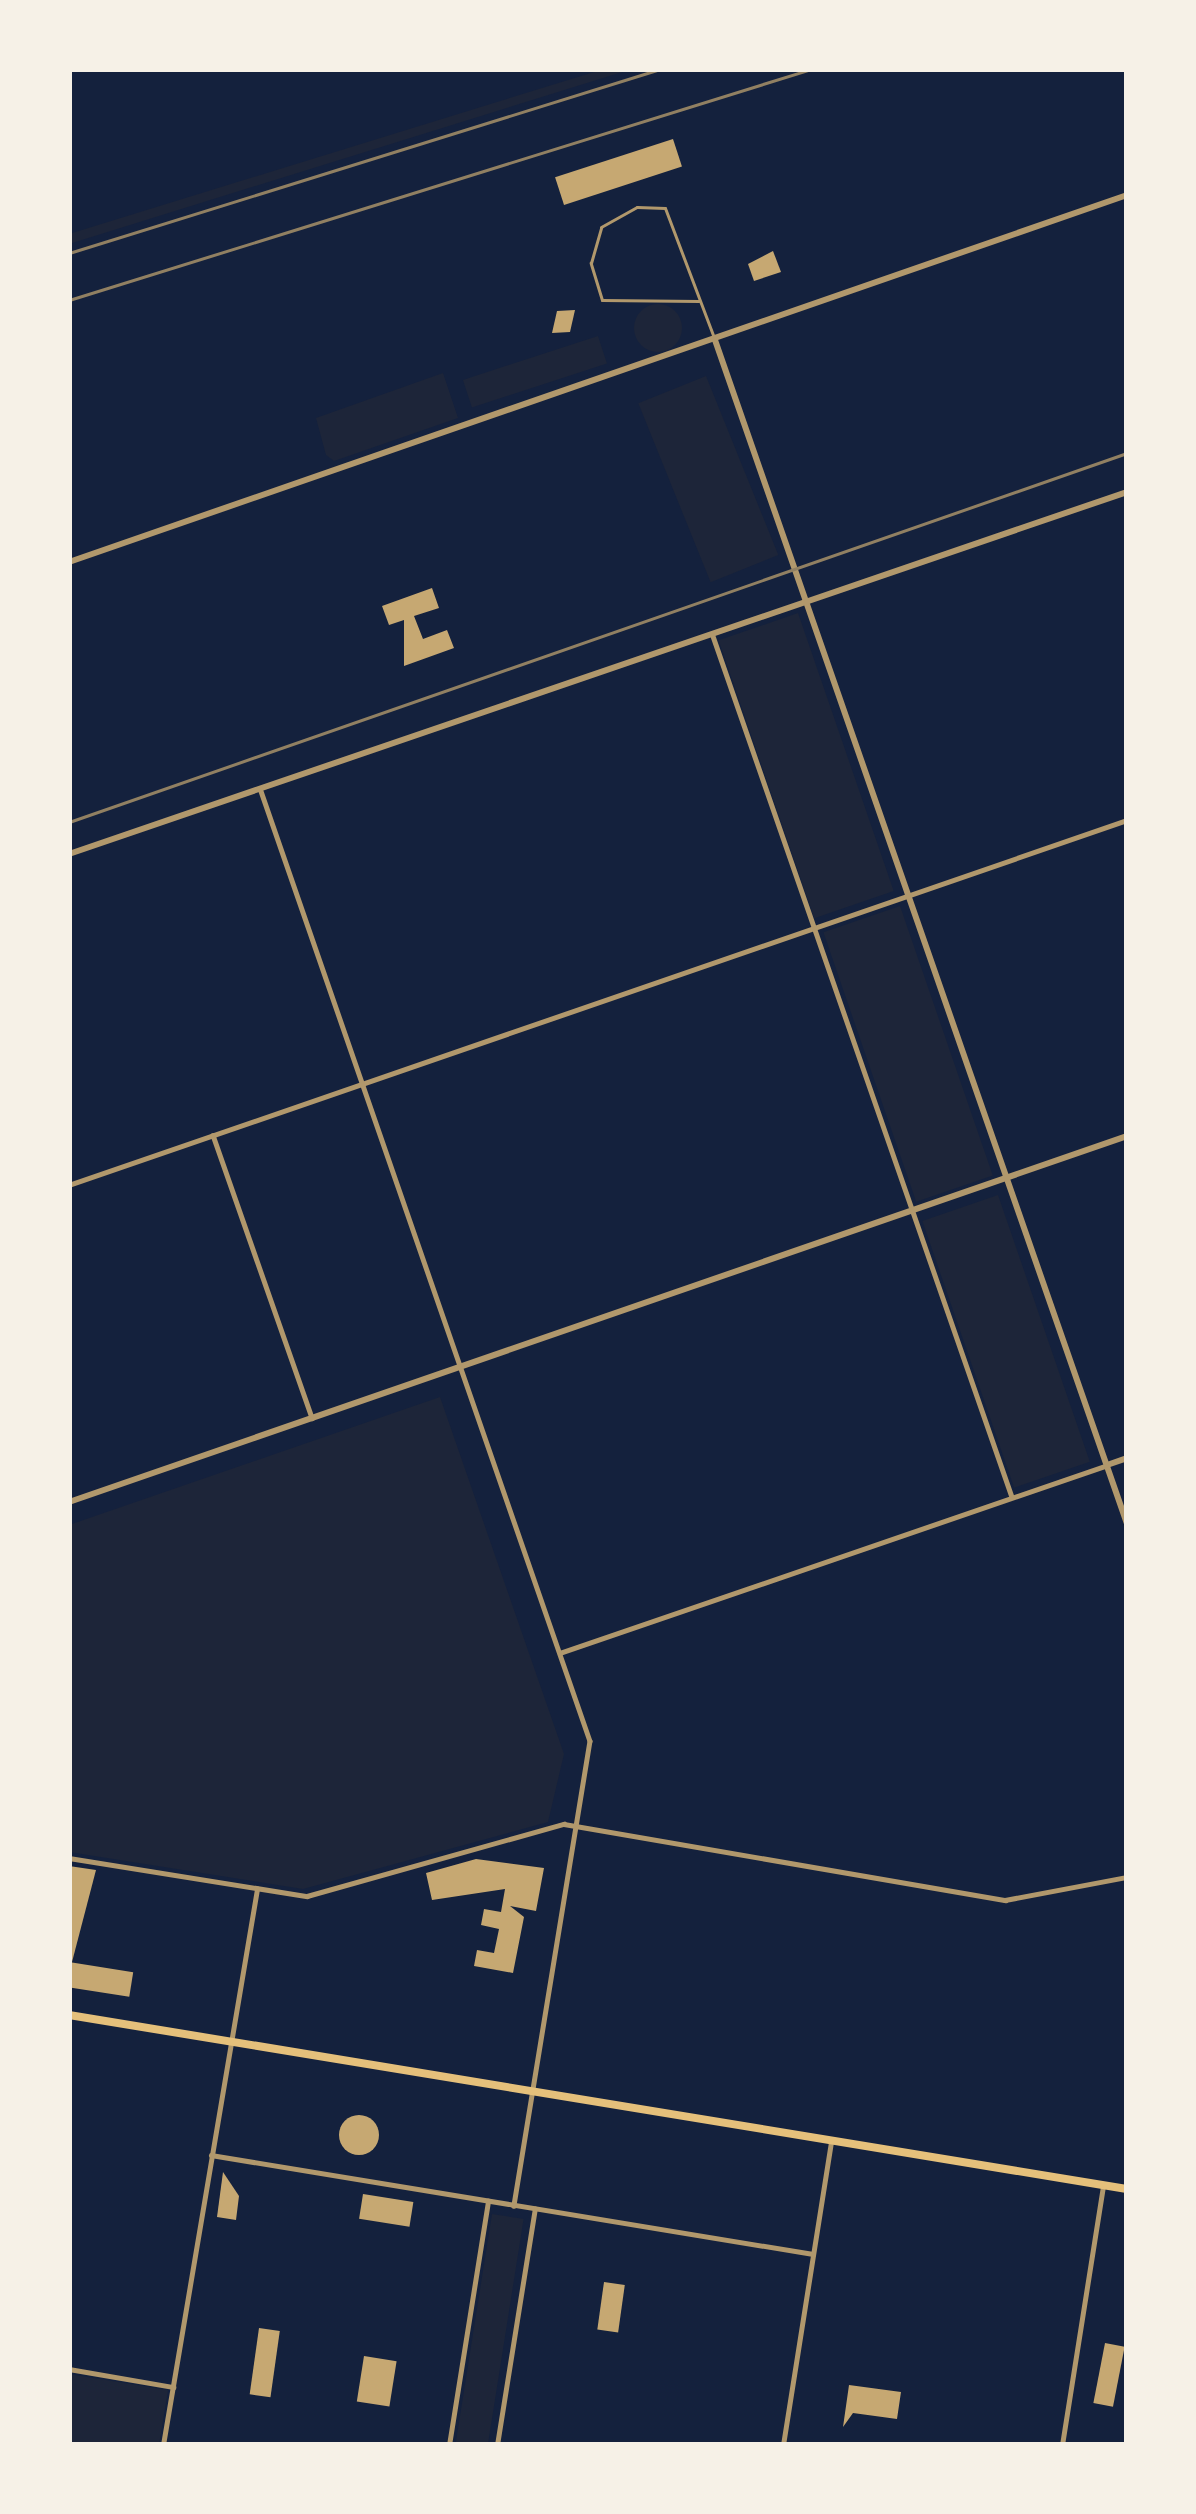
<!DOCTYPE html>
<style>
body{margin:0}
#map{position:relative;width:1196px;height:2514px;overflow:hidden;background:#14213d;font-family:"IBM Plex Sans",sans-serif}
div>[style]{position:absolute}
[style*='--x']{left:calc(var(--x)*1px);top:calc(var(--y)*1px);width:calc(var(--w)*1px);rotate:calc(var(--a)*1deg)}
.green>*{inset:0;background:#1d2539;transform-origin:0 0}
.round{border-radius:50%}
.building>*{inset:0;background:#c6a872;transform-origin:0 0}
.service>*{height:3px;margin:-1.5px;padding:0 1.5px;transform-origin:1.5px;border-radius:1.5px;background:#b1986c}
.minor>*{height:4.5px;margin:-2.25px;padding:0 2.25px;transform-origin:2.25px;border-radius:2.25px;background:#b1986c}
.tertiary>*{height:6px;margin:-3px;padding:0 3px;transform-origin:3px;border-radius:3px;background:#b1986c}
.primary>*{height:8px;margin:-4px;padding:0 4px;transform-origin:4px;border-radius:4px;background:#e5c07b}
.tram>*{height:3px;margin:-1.5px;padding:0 1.5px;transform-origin:1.5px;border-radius:1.5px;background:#918062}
.rail>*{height:3px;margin:-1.5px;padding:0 1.5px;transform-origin:1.5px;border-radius:1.5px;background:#918062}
span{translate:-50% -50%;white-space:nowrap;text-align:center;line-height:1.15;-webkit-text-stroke:12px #f6f1e7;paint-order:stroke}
.frame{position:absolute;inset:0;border:72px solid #f6f1e7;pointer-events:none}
</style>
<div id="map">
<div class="green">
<div style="clip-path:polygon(604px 69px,632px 69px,69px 244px,69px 234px)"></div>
<div class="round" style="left:634px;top:304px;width:48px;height:48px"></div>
<div style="left:598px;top:336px;width:29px;height:142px;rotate:72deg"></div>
<div style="clip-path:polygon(443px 373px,458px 418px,334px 461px,326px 455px,316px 418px)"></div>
<div style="left:706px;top:376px;width:193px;height:73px;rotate:68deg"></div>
<div style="left:798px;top:613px;width:294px;height:84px;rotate:71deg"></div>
<div style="left:900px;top:906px;width:285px;height:81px;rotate:71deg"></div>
<div style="left:998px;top:1195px;width:282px;height:80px;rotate:71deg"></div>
<div style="clip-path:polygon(440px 1397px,564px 1754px,548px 1822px,303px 1889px,69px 1852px,69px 1525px)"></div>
<div style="left:492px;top:2214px;width:32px;height:234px;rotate:9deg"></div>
<div style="clip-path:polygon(69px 2374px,168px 2390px,159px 2445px,69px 2445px)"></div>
</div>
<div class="building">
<div style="left:673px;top:139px;width:29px;height:124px;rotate:72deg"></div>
<div style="clip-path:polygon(773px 251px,781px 272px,754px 281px,748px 264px)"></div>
<div style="clip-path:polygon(575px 310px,570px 332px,552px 333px,557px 311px)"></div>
<div style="clip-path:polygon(432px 588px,439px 608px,414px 616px,423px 639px,447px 630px,454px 648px,404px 666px,404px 620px,389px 625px,382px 606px)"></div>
<div style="clip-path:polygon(476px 1859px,544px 1868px,536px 1911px,510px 1906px,524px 1917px,513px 1973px,474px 1966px,477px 1950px,494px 1953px,499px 1929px,481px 1925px,484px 1909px,501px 1912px,505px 1889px,432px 1900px,426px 1873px)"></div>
<div style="clip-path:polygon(69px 1866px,96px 1870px,72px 1962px,69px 1961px)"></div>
<div style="left:69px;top:1962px;width:65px;height:25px;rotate:9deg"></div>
<div class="round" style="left:339px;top:2115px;width:40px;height:40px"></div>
<div style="clip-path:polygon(223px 2172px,239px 2196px,236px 2220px,217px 2217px)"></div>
<div style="left:363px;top:2194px;width:51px;height:25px;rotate:9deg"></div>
<div style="left:604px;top:2282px;width:21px;height:48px;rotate:8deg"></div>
<div style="left:259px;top:2328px;width:21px;height:67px;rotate:8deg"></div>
<div style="left:1105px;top:2343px;width:20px;height:61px;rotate:11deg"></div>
<div style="left:364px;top:2356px;width:33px;height:46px;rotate:9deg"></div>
<div style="clip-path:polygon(849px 2385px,901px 2392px,897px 2419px,853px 2413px,843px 2427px)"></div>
</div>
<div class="service">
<div style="--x:699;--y:301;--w:97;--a:-179.4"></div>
<div style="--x:602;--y:300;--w:39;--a:-107"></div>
<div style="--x:591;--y:263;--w:37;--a:-74"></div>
<div style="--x:601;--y:227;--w:41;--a:-29.1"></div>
<div style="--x:637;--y:207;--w:28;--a:2"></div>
<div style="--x:665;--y:208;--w:139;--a:69.3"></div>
</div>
<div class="minor">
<div style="--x:713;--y:636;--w:911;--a:70.85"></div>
<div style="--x:261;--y:791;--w:1005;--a:70.9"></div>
<div style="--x:590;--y:1741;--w:471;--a:99.3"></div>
<div style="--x:213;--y:1135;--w:300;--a:70.7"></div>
<div style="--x:69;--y:1185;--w:1119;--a:-19.03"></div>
<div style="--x:560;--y:1653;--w:576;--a:-18.94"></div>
<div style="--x:69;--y:1858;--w:241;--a:9.1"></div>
<div style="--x:307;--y:1896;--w:267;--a:-15.7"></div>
<div style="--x:564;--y:1824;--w:448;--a:9.8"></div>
<div style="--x:1005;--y:1900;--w:124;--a:-10.7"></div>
<div style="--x:211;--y:2155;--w:610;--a:9.34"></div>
<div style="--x:69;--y:2369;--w:106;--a:9.8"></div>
<div style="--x:163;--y:2445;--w:564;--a:-80.4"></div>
<div style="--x:449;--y:2445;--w:247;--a:-80.9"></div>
<div style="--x:497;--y:2445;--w:239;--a:-80.9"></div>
<div style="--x:783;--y:2445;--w:306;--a:-81"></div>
<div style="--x:1062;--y:2445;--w:263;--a:-81"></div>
</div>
<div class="tertiary">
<div style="--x:715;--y:340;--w:1254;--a:70.81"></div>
<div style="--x:69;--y:562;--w:1120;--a:-19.13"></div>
<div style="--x:69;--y:854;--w:1118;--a:-18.89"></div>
<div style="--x:1107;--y:1465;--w:21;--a:-19"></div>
<div style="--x:69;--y:1502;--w:1120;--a:-19.08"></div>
</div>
<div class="primary">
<div style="--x:69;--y:2015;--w:1072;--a:9.34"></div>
</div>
<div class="tram">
<div style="--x:69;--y:822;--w:1121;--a:-19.23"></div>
</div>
<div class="rail">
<div style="--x:69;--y:253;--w:619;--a:-17.29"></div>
<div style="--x:69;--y:300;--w:777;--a:-17.29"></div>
</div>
<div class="frame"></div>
</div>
